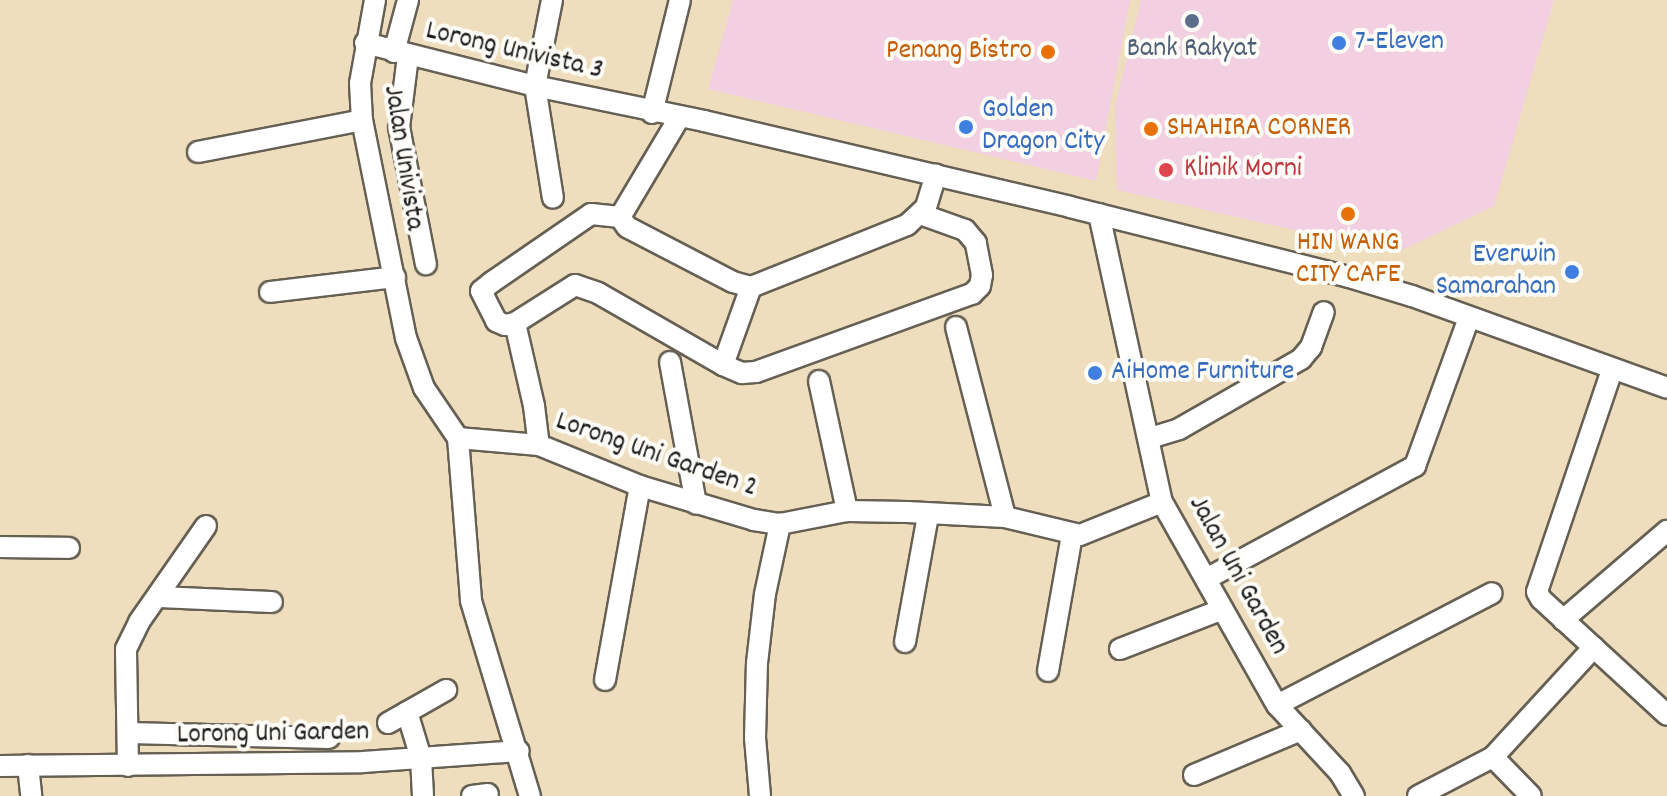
<!DOCTYPE html>
<style>
body{margin:0}
#map{position:relative;width:1667px;height:796px;overflow:hidden;background:#efdebd;font-family:Dekko,sans-serif}
div>[style]{position:absolute}
[style*='--x']{left:calc(var(--x)*1px);top:calc(var(--y)*1px);width:calc(var(--w)*1px);rotate:calc(var(--a)*1deg)}
.built>*{inset:0;background:#f2cfe1}
.roads{filter:drop-shadow(2px 0 #666054) drop-shadow(-2px 0 #666054) drop-shadow(0 2px #666054) drop-shadow(0 -2px #666054)}
.minor>*{height:20px;margin:-10px;padding:0 10px;transform-origin:10px;border-radius:10px;background:#fff}
.dots>*{width:22px;height:22px;translate:-50% -50%;box-sizing:border-box;border:4px solid #fdfcf7;border-radius:50%}
span{translate:-50% -50%;white-space:nowrap;text-align:center;line-height:1.15;-webkit-text-stroke:8px #fdfcf7;paint-order:stroke}
.shop-label{font-size:28px;color:#366cbe}
.left{translate:0 -50%;text-align:left}
.right{translate:-100% -50%;text-align:right}
.service-label{font-size:28px;color:#4e5e75}
.street-label{font-size:28px;color:#1c1c1c}
.food-label{font-size:28px;color:#c56008}
.health-label{font-size:28px;color:#be3a42}
</style>
<div id="map">
<div class="built">
<div style="clip-path:polygon(733px 0,1130px 0,1096px 181px,708px 89px)"></div>
<div style="clip-path:polygon(1141px 0,1554px 0,1494px 206px,1396px 253px,1117px 190px,1115px 106px)"></div>
</div>
<div class="roads">
<div class="minor">
<div style="--x:375;--y:0;--w:84;--a:100.2"></div>
<div style="--x:360;--y:83;--w:37;--a:87"></div>
<div style="--x:362;--y:120;--w:222;--a:78.6"></div>
<div style="--x:406;--y:338;--w:53;--a:70.2"></div>
<div style="--x:424;--y:388;--w:60;--a:55.8"></div>
<div style="--x:458;--y:438;--w:164;--a:85.4"></div>
<div style="--x:471;--y:601;--w:204;--a:73.2"></div>
<div style="--x:552;--y:0;--w:88;--a:101.2"></div>
<div style="--x:535;--y:86;--w:113;--a:80.9"></div>
<div style="--x:365;--y:43;--w:175;--a:14.2"></div>
<div style="--x:535;--y:86;--w:173;--a:11.7"></div>
<div style="--x:704;--y:121;--w:376;--a:13.2"></div>
<div style="--x:1070;--y:207;--w:288;--a:14.1"></div>
<div style="--x:1349;--y:277;--w:66;--a:16.8"></div>
<div style="--x:1412;--y:296;--w:271;--a:19.8"></div>
<div style="--x:394;--y:52;--w:54;--a:-74.9"></div>
<div style="--x:408;--y:56;--w:72;--a:97.2"></div>
<div style="--x:399;--y:127;--w:140;--a:78.9"></div>
<div style="--x:652;--y:113;--w:116;--a:-76.1"></div>
<div style="--x:679;--y:118;--w:115;--a:120.8"></div>
<div style="--x:620;--y:217;--w:12;--a:55"></div>
<div style="--x:627;--y:227;--w:119;--a:27.4"></div>
<div style="--x:733;--y:282;--w:19;--a:16"></div>
<div style="--x:751;--y:287;--w:168;--a:-21.7"></div>
<div style="--x:907;--y:225;--w:26;--a:-43"></div>
<div style="--x:926;--y:207;--w:34;--a:-73"></div>
<div style="--x:198;--y:152;--w:167;--a:-11"></div>
<div style="--x:1099;--y:214;--w:295;--a:77.7"></div>
<div style="--x:1162;--y:502;--w:233;--a:60.5"></div>
<div style="--x:1277;--y:705;--w:93;--a:47.2"></div>
<div style="--x:1340;--y:773;--w:27;--a:59"></div>
<div style="--x:620;--y:217;--w:29;--a:-174"></div>
<div style="--x:591;--y:214;--w:120;--a:145.5"></div>
<div style="--x:492;--y:282;--w:14;--a:141"></div>
<div style="--x:481;--y:291;--w:34;--a:63"></div>
<div style="--x:496;--y:321;--w:10;--a:24"></div>
<div style="--x:505;--y:325;--w:10;--a:-11"></div>
<div style="--x:515;--y:323;--w:71;--a:-32.3"></div>
<div style="--x:575;--y:285;--w:24;--a:19"></div>
<div style="--x:598;--y:293;--w:144;--a:29.9"></div>
<div style="--x:723;--y:365;--w:21;--a:23"></div>
<div style="--x:742;--y:373;--w:14;--a:-4"></div>
<div style="--x:756;--y:372;--w:230;--a:-19.9"></div>
<div style="--x:972;--y:294;--w:11;--a:-45"></div>
<div style="--x:980;--y:286;--w:11;--a:-80"></div>
<div style="--x:982;--y:275;--w:33;--a:-101"></div>
<div style="--x:976;--y:243;--w:17;--a:-130"></div>
<div style="--x:965;--y:230;--w:48;--a:-160.4"></div>
<div style="--x:270;--y:292;--w:126;--a:-6.8"></div>
<div style="--x:515;--y:323;--w:85;--a:77.1"></div>
<div style="--x:534;--y:406;--w:39;--a:83"></div>
<div style="--x:956;--y:327;--w:196;--a:75.5"></div>
<div style="--x:670;--y:362;--w:144;--a:79.6"></div>
<div style="--x:723;--y:365;--w:83;--a:-70.3"></div>
<div style="--x:1612;--y:370;--w:234;--a:108.7"></div>
<div style="--x:1537;--y:592;--w:8;--a:60"></div>
<div style="--x:1541;--y:599;--w:171;--a:42.6"></div>
<div style="--x:819;--y:381;--w:133;--a:77.8"></div>
<div style="--x:458;--y:438;--w:81;--a:4.9"></div>
<div style="--x:539;--y:445;--w:109;--a:22.1"></div>
<div style="--x:640;--y:486;--w:119;--a:16.6"></div>
<div style="--x:754;--y:520;--w:26;--a:9"></div>
<div style="--x:780;--y:524;--w:68;--a:-11"></div>
<div style="--x:847;--y:511;--w:60;--a:1"></div>
<div style="--x:907;--y:512;--w:98;--a:2.9"></div>
<div style="--x:1005;--y:517;--w:77;--a:13.5"></div>
<div style="--x:1080;--y:535;--w:88;--a:-21.9"></div>
<div style="--x:1150;--y:438;--w:30;--a:-17"></div>
<div style="--x:1179;--y:429;--w:141;--a:-29.8"></div>
<div style="--x:1301;--y:359;--w:16;--a:-50"></div>
<div style="--x:1311;--y:347;--w:37;--a:-70"></div>
<div style="--x:0;--y:547;--w:69;--a:0.8"></div>
<div style="--x:1206;--y:579;--w:238;--a:-28.4"></div>
<div style="--x:1415;--y:466;--w:158;--a:-70"></div>
<div style="--x:158;--y:597;--w:114;--a:2.5"></div>
<div style="--x:1563;--y:620;--w:137;--a:-40.6"></div>
<div style="--x:905;--y:642;--w:129;--a:-79.7"></div>
<div style="--x:1120;--y:649;--w:110;--a:-21.2"></div>
<div style="--x:1048;--y:671;--w:138;--a:-80"></div>
<div style="--x:605;--y:680;--w:197;--a:-79.8"></div>
<div style="--x:1277;--y:705;--w:242;--a:-27.5"></div>
<div style="--x:407;--y:712;--w:48;--a:73.1"></div>
<div style="--x:421;--y:758;--w:38;--a:87"></div>
<div style="--x:388;--y:723;--w:67;--a:-29.6"></div>
<div style="--x:129;--y:733;--w:200;--a:1.4"></div>
<div style="--x:1493;--y:757;--w:54;--a:45.7"></div>
<div style="--x:28;--y:765;--w:31;--a:84"></div>
<div style="--x:0;--y:766;--w:363;--a:-0.6"></div>
<div style="--x:363;--y:762;--w:156;--a:-4"></div>
<div style="--x:128;--y:766;--w:117;--a:-91"></div>
<div style="--x:126;--y:649;--w:30;--a:-64"></div>
<div style="--x:139;--y:622;--w:117;--a:-55.1"></div>
<div style="--x:1194;--y:775;--w:116;--a:-22.8"></div>
<div style="--x:472;--y:796;--w:16;--a:-7"></div>
<div style="--x:760;--y:796;--w:58;--a:-94.9"></div>
<div style="--x:755;--y:738;--w:75;--a:-88.5"></div>
<div style="--x:757;--y:663;--w:69;--a:-83.4"></div>
<div style="--x:765;--y:594;--w:72;--a:-77.9"></div>
<div style="--x:1418;--y:796;--w:85;--a:-27.5"></div>
<div style="--x:1493;--y:757;--w:149;--a:-47.4"></div>
</div>
</div>
<div class="dots">
<div style="left:1192px;top:21px;background:#5c6f8a"></div>
<div style="left:1339px;top:43px;background:#3f7fe0"></div>
<div style="left:1048px;top:52px;background:#e8710a"></div>
<div style="left:966px;top:127px;background:#3f7fe0"></div>
<div style="left:1151px;top:129px;background:#e8710a"></div>
<div style="left:1166px;top:170px;background:#e0444e"></div>
<div style="left:1348px;top:214px;background:#e8710a"></div>
<div style="left:1572px;top:272px;background:#3f7fe0"></div>
<div style="left:1095px;top:373px;background:#3f7fe0"></div>
</div>
<div class="shop-label">
<span class="left" style="left:1355px;top:43px">7-Eleven</span>
<span class="left" style="left:982px;top:127px">Golden<br>Dragon City</span>
<span class="right" style="left:1556px;top:272px">Everwin<br>Samarahan</span>
<span class="left" style="left:1111px;top:373px">AiHome Furniture</span>
</div>
<div class="service-label">
<span style="left:1192px;top:50px">Bank Rakyat</span>
</div>
<div class="street-label">
<span style="left:514px;top:52px;rotate:13deg">Lorong Univista 3</span>
<span style="left:402px;top:158px;rotate:81deg">Jalan Univista</span>
<span style="left:656px;top:456px;rotate:19deg">Lorong Uni Garden 2</span>
<span style="left:1237px;top:576px;rotate:61deg">Jalan Uni Garden</span>
<span style="left:273px;top:735px;rotate:-1deg">Lorong Uni Garden</span>
</div>
<div class="food-label">
<span class="right" style="left:1032px;top:52px">Penang Bistro</span>
<span class="left" style="left:1167px;top:129px">SHAHIRA CORNER</span>
<span style="left:1348px;top:260px">HIN WANG<br>CITY CAFE</span>
</div>
<div class="health-label">
<span class="left" style="left:1184px;top:170px">Klinik Morni</span>
</div>
</div>
